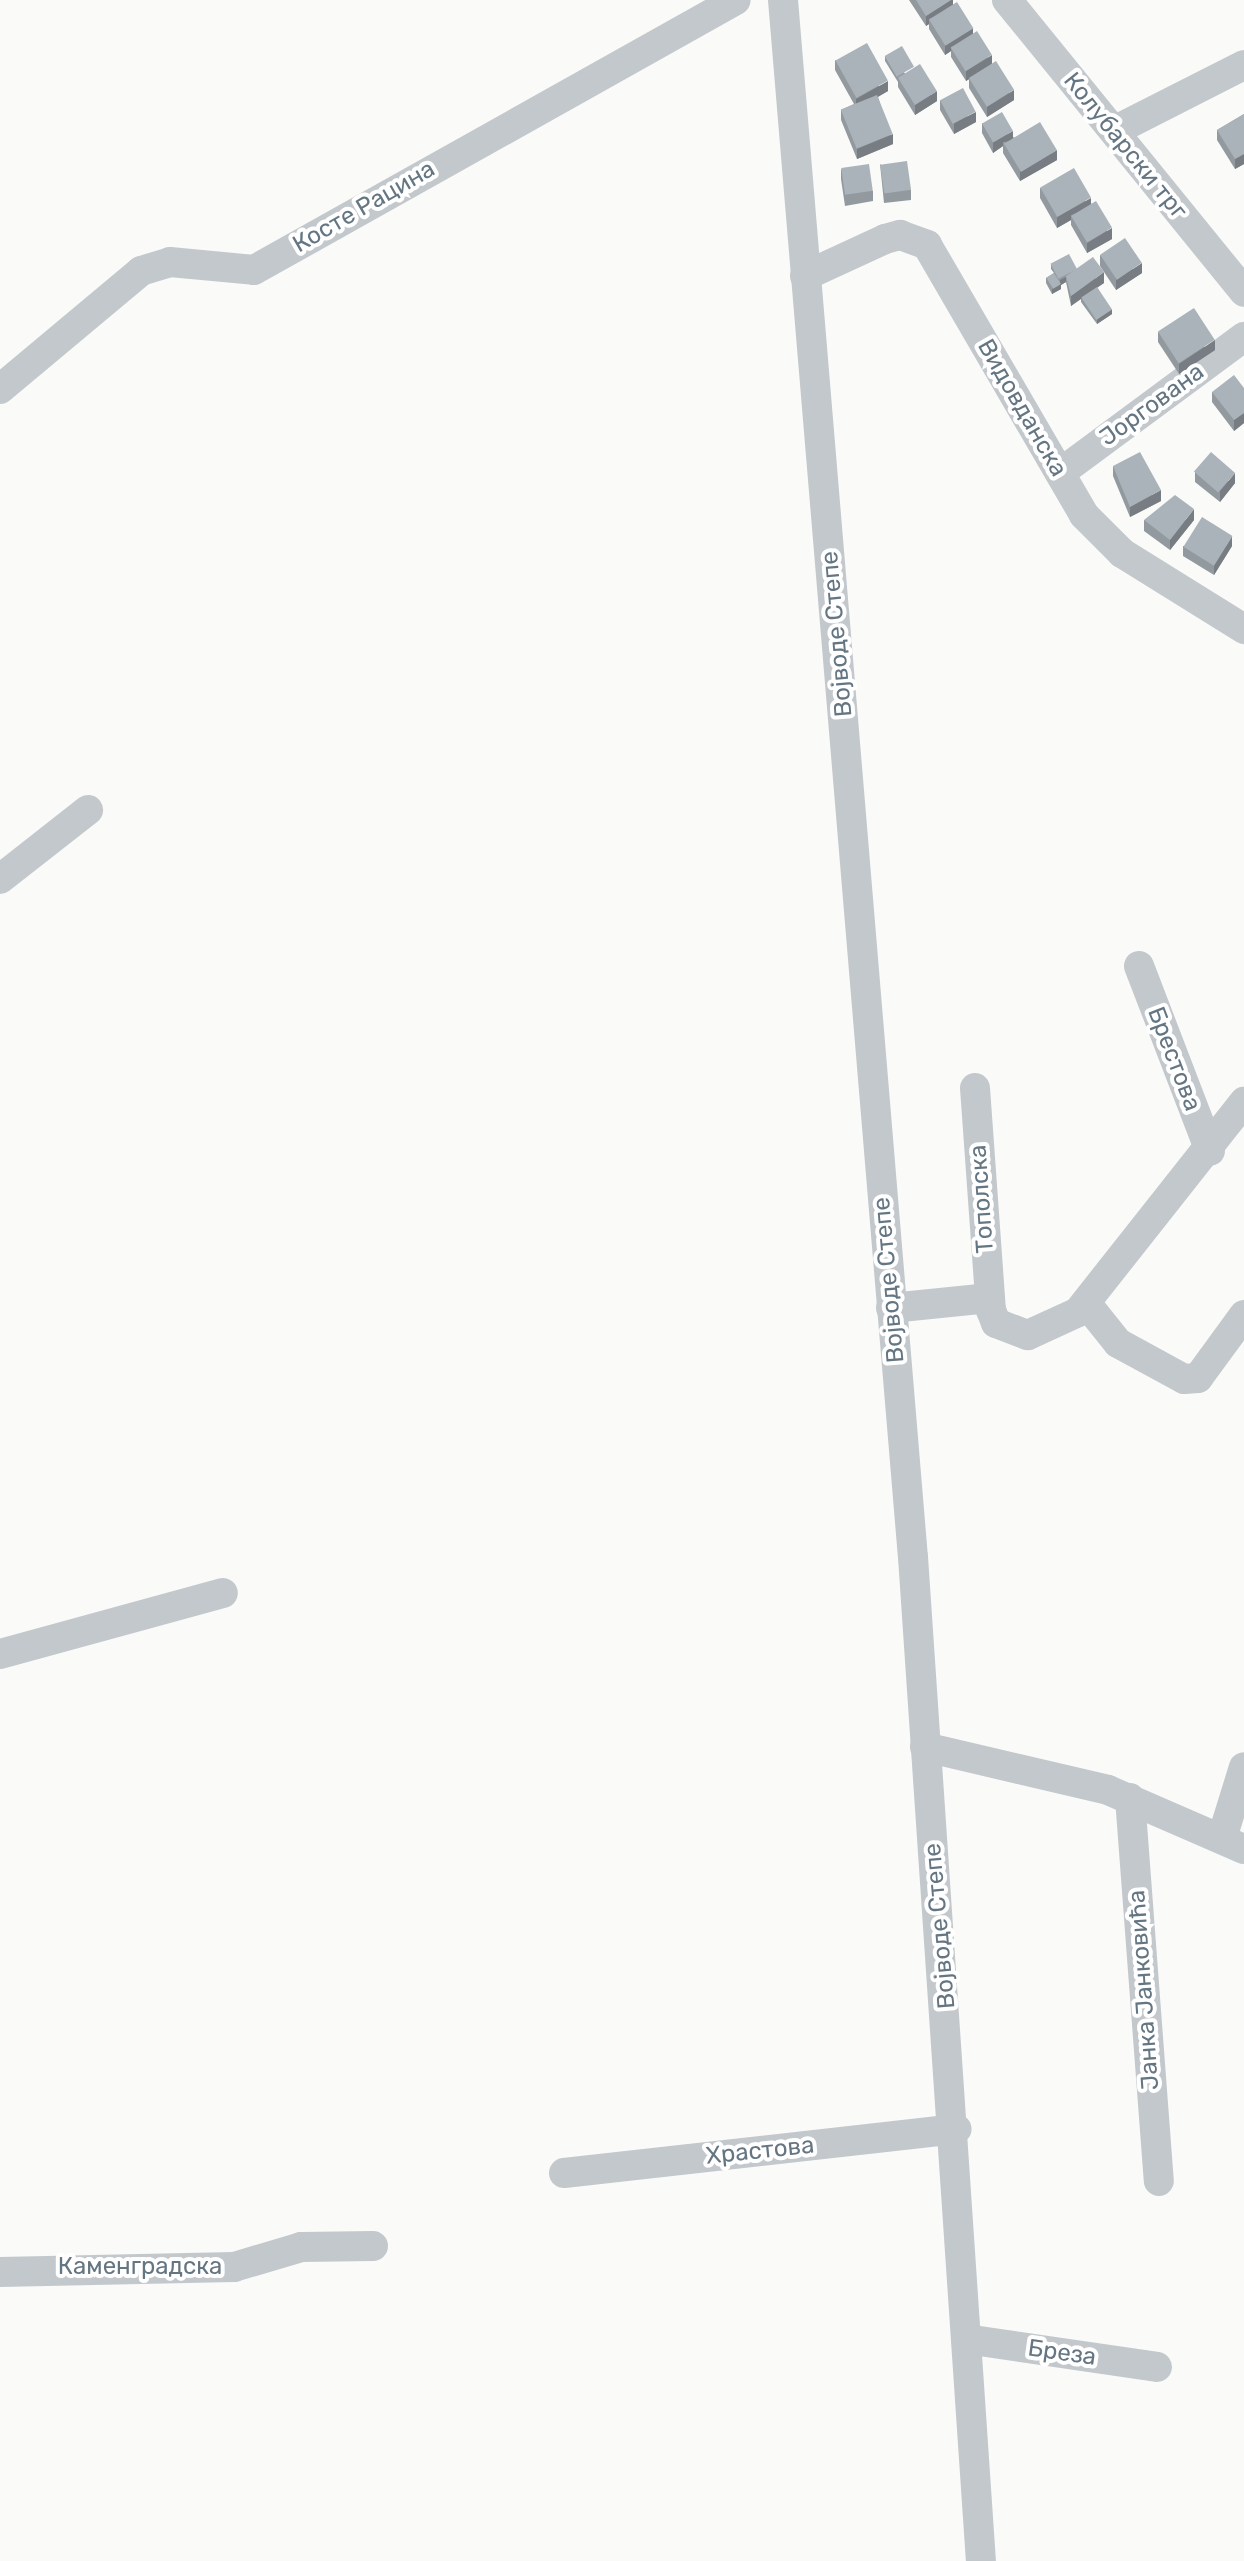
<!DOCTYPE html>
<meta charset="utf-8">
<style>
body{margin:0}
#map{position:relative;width:1244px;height:2561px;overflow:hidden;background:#fafaf8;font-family:Rubik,sans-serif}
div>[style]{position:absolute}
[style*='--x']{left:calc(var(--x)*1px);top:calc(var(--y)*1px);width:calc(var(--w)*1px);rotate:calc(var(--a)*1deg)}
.minor>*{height:30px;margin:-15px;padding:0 15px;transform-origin:15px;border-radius:15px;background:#c3c8cc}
.wall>*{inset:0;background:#929a9f}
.shaded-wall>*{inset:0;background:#777d82}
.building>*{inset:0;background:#aab3b9;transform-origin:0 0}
span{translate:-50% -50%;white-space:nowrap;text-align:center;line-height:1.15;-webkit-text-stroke:8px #fff;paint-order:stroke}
.street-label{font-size:24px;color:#657683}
</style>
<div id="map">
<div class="minor">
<div style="--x:783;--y:0;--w:1562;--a:85.23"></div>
<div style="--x:913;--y:1557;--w:1006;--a:86.13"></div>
<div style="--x:1007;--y:0;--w:376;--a:50.9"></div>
<div style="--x:1114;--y:131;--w:146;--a:-26.9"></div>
<div style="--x:805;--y:276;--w:88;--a:-24.8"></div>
<div style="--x:885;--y:239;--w:16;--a:-15"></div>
<div style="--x:900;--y:235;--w:29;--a:20"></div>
<div style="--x:927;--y:245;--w:312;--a:59.8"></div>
<div style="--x:1084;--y:515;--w:54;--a:45"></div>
<div style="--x:1122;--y:553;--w:144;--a:31.9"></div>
<div style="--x:0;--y:389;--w:184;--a:-39.9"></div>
<div style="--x:141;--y:271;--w:30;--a:-17"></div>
<div style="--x:170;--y:262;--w:84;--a:5.4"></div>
<div style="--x:254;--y:270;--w:552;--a:-29.26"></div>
<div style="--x:1060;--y:473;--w:229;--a:-36.5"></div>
<div style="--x:0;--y:879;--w:112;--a:-38.1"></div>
<div style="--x:1139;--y:966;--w:198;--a:69"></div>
<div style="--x:975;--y:1088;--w:223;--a:85.9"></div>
<div style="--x:991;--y:1310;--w:14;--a:69"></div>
<div style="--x:996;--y:1323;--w:34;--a:21"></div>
<div style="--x:1028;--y:1335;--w:55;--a:-24.7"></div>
<div style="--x:1078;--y:1312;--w:268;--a:-51.7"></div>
<div style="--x:1086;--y:1303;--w:51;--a:51.3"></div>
<div style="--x:1118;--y:1343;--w:75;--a:28.6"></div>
<div style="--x:1184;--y:1379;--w:14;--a:-4"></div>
<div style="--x:1198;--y:1378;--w:78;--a:-53.9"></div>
<div style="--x:891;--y:1308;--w:99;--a:-5.8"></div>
<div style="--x:0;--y:1654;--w:231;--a:-15.3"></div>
<div style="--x:925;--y:1747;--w:188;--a:13.2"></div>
<div style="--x:1108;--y:1790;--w:148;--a:23.5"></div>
<div style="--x:1130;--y:1798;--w:384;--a:85.7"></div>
<div style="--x:1222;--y:1838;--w:74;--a:-72.8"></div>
<div style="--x:564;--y:2173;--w:395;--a:-6.4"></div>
<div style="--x:0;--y:2272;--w:234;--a:-1.2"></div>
<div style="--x:234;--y:2267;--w:70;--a:-16.6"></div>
<div style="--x:301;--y:2247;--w:72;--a:-0.8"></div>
<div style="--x:966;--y:2339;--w:193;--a:8.3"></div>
</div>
<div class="wall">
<div style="clip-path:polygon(909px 0,953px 0,953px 4px,973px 34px,1014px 100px,987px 117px,969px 88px,969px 79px,966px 81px,951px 57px,951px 51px,945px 55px,929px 29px,929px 24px,926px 26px)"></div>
<div style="clip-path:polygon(885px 56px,937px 101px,915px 115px,898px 87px,898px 82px,885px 61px)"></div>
<div style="clip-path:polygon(835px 60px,888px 91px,878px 97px,893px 144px,857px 159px,841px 120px,841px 110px,854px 104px,835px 70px)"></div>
<div style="clip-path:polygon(940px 100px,976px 122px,954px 134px,940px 110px)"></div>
<div style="clip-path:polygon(1244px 114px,1244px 164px,1235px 169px,1217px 140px,1217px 130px)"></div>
<div style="clip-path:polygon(982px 123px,1013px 137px,1057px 160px,1020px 181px,1003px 153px,1003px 146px,993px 153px,982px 133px)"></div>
<div style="clip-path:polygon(880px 164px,911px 190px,911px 200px,884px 203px)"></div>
<div style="clip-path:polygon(841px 169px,873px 191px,873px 201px,845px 206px,841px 179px)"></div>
<div style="clip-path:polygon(1040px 188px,1091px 203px,1112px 239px,1087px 253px,1071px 225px,1071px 220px,1057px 228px,1040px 198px)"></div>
<div style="clip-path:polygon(1100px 255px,1142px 273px,1116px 290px,1100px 266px)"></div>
<div style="clip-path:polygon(1051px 264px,1077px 269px,1104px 283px,1097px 287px,1112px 314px,1097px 324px,1081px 302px,1081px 298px,1071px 306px,1066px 282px,1061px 285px,1061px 289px,1052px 294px,1046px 283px,1046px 278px,1054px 273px,1051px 269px)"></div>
<div style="clip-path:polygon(1158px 332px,1215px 350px,1179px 374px,1158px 342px)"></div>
<div style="clip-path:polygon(1244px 388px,1244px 423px,1234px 431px,1212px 402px,1212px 392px)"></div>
<div style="clip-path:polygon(1113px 466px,1161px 501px,1130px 517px,1113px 476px)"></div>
<div style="clip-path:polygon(1195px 472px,1235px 483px,1220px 502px,1195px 482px)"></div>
<div style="clip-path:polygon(1144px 520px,1194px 520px,1170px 550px,1144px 531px)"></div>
<div style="clip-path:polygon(1183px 546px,1232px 546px,1214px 575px,1183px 556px)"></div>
</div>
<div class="shaded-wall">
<div style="clip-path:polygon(951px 0,953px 0,953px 9px,929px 19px,929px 24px,926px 26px,926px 16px)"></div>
<div style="clip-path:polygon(973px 28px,973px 38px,951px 47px,951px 51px,945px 55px,945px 45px)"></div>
<div style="clip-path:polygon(992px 55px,992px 65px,966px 81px,966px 71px)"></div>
<div style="clip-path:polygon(888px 81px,888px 91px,856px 109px,856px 99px)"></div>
<div style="clip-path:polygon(1014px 90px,1014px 100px,987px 117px,987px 107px)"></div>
<div style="clip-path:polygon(937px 91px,937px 101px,915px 115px,915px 105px)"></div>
<div style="clip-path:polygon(976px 112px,976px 122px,954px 134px,954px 123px)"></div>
<div style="clip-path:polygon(1013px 131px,1013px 141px,1003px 142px,1003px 146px,993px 153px,993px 142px)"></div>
<div style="clip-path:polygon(893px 134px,893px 144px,857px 159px,857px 149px)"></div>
<div style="clip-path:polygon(1057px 150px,1057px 160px,1020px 181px,1020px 171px)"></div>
<div style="clip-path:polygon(1244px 154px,1244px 164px,1235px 169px,1235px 159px)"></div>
<div style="clip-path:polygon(1091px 198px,1091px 208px,1071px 215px,1071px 220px,1057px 228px,1057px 217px)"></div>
<div style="clip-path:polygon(1112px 228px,1112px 239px,1087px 253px,1087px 243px)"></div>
<div style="clip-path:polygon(1142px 263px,1142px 273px,1116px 290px,1116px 280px)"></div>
<div style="clip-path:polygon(1104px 272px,1104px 283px,1071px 306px,1071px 296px)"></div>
<div style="clip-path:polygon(1066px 277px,1066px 282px,1061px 285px,1061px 289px,1052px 294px,1052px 289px,1060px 284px,1060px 280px)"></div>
<div style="clip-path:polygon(1112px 309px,1112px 314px,1097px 324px,1097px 319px)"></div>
<div style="clip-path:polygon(1215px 340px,1215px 350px,1179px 374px,1179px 364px)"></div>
<div style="clip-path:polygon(1244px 413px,1244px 423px,1234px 431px,1234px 420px)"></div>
<div style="clip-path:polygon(1235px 473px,1235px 483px,1220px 502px,1220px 491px)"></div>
<div style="clip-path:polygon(1161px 490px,1161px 501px,1130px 517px,1130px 507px)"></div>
<div style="clip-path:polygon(1194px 509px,1194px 520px,1170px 550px,1170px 540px)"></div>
<div style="clip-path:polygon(1232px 536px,1232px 546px,1214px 575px,1214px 565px)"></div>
</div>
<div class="building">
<div style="clip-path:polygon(916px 0,951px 0,926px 16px)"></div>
<div style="left:957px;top:2px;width:31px;height:33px;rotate:58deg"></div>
<div style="left:977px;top:31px;width:28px;height:31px;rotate:58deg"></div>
<div style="left:867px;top:43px;width:43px;height:36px;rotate:61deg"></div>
<div style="left:902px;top:46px;width:24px;height:20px;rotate:60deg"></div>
<div style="left:996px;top:61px;width:34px;height:32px;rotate:58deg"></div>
<div style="left:920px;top:64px;width:32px;height:26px;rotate:58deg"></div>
<div style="left:963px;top:88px;width:27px;height:26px;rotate:62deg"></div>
<div style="left:877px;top:95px;width:42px;height:39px;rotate:68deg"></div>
<div style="left:1002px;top:112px;width:22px;height:23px;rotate:60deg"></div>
<div style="clip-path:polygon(1244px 114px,1244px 154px,1235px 159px,1217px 130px)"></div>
<div style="left:1040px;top:122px;width:33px;height:42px;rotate:59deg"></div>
<div style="left:907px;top:161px;width:29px;height:27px;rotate:82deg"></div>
<div style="left:869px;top:164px;width:27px;height:28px;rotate:82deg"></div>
<div style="left:1074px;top:168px;width:34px;height:39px;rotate:60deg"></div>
<div style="left:1096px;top:201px;width:31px;height:29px;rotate:59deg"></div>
<div style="left:1125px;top:238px;width:30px;height:30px;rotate:56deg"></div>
<div style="left:1069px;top:254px;width:17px;height:21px;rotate:62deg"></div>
<div style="clip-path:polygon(1093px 257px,1104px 272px,1071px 296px,1066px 276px)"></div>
<div style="left:1054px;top:273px;width:13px;height:9px;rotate:58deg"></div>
<div style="left:1097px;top:287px;width:27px;height:19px;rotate:56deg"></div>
<div style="left:1194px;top:308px;width:38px;height:43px;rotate:57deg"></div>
<div style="clip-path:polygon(1234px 375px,1244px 388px,1244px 413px,1234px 420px,1212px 392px)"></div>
<div style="clip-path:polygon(1140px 452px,1161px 490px,1130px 507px,1113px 466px)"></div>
<div style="left:1211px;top:452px;width:32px;height:26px;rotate:41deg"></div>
<div style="clip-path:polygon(1175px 495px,1194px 509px,1170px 540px,1144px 520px)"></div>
<div style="left:1202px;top:517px;width:36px;height:35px;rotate:32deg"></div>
</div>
<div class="street-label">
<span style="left:1125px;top:146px;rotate:51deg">Колубарски трг</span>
<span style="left:364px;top:207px;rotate:-30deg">Косте Рацина</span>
<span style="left:1152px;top:405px;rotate:-36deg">Јоргована</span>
<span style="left:1022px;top:408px;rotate:60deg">Видовданска</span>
<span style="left:837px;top:634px;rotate:-95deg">Војводе Степе</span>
<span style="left:1174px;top:1059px;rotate:69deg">Брестова</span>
<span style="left:982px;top:1199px;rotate:-94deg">Тополска</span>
<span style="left:889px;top:1280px;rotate:-95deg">Војводе Степе</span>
<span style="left:940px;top:1926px;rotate:-95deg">Војводе Степе</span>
<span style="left:1144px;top:1990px;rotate:-94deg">Јанка Јанковића</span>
<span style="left:760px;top:2151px;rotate:-6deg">Храстова</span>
<span style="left:140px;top:2267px">Каменградска</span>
<span style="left:1062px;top:2353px;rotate:8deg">Бреза</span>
</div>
</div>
